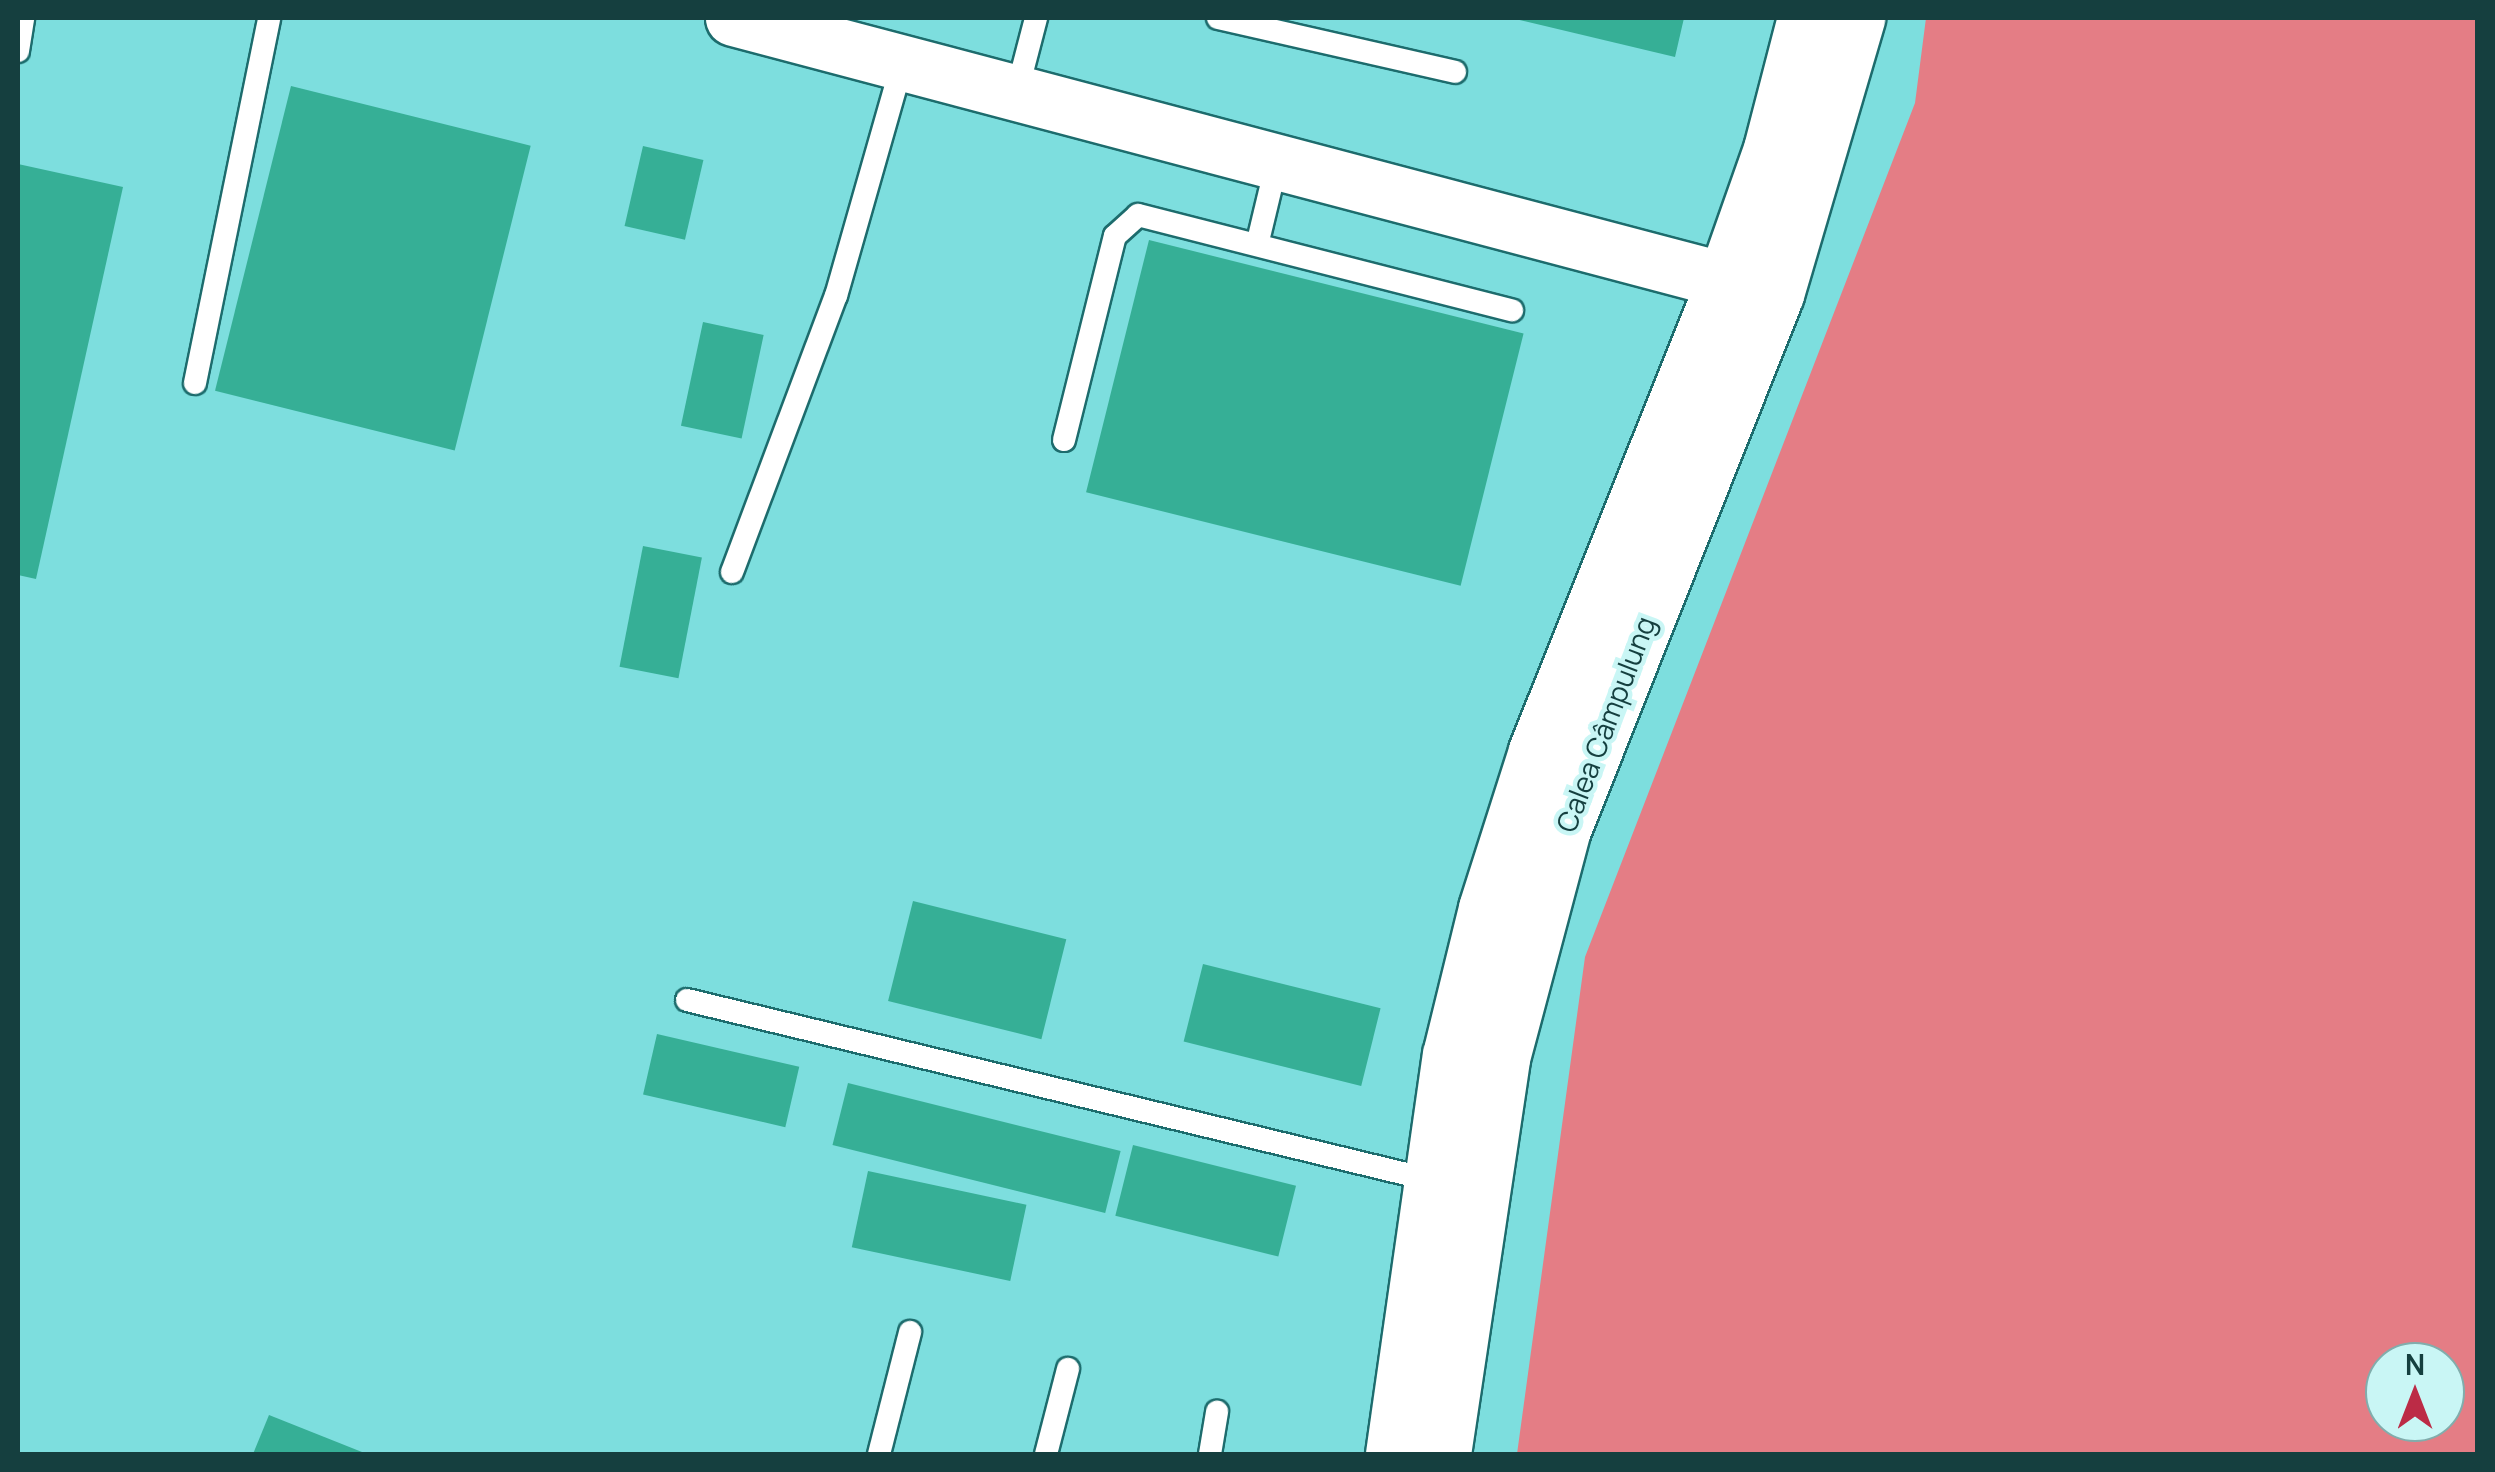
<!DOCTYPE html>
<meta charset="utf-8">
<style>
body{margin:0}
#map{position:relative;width:2495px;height:1472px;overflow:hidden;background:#7ddede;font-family:Manrope,sans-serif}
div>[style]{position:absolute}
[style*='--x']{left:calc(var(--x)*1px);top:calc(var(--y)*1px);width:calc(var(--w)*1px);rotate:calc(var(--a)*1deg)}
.green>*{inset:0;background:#e47d85}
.building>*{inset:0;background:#36af96;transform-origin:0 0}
.roads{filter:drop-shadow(2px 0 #1d6c6d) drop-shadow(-2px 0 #1d6c6d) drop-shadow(0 2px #1d6c6d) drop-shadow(0 -2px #1d6c6d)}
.service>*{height:22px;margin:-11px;padding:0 11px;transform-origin:11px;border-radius:11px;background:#fff}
.tertiary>*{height:55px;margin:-27.5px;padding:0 27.5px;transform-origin:27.5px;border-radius:27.5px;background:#fff}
.trunk>*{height:55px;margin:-27.5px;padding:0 27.5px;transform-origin:27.5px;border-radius:27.5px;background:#fff}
span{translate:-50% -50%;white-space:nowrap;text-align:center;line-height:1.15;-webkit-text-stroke:9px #c9f6f5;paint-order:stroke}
.street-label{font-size:28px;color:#153f3f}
.frame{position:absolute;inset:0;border:20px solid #153f3f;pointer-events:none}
.north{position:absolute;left:2365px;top:1342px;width:100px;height:100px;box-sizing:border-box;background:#c9f6f5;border:2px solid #81adac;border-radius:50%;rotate:0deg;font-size:28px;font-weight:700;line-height:40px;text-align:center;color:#153f3f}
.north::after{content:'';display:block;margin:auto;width:35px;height:45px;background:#bc2b46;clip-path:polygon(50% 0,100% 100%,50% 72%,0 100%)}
</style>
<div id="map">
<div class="green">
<div style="clip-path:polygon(evenodd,1926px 18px,2477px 18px,2477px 1454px,1517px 1454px,1585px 957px,1915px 103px,1926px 18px,2385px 1362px,2445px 1362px,2445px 1422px,2385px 1422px,2385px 1362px)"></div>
</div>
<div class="building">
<div style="clip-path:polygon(1511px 18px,1684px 18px,1675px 57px)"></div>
<div style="left:291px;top:86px;width:247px;height:314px;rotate:14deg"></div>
<div style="left:643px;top:146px;width:62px;height:82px;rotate:13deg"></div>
<div style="clip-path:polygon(18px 164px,123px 187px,36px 579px,18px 575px)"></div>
<div style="left:1149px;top:240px;width:386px;height:260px;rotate:14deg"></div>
<div style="left:703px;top:322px;width:62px;height:106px;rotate:12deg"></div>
<div style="left:643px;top:546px;width:60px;height:123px;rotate:11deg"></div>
<div style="left:913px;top:901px;width:158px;height:103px;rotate:14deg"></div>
<div style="left:1203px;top:964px;width:183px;height:80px;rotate:14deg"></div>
<div style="left:657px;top:1034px;width:146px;height:62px;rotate:13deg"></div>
<div style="left:848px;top:1083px;width:281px;height:64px;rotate:14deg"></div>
<div style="left:1133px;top:1145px;width:168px;height:73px;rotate:14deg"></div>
<div style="left:868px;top:1171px;width:162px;height:78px;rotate:12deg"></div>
<div style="clip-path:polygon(269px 1415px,367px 1454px,253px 1454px)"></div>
</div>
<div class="roads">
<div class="service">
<div style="--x:1218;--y:18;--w:243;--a:12.8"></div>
<div style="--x:18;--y:51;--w:33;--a:-81"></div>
<div style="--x:1016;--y:95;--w:80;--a:-75.4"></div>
<div style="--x:1258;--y:241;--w:81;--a:-76.5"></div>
<div style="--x:195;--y:383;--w:372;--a:-78.5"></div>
<div style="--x:1064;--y:440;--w:210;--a:-76"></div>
<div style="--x:1115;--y:236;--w:31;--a:-42"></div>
<div style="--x:1138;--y:215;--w:386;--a:14.3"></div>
<div style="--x:732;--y:572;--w:295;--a:-69.4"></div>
<div style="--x:836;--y:296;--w:241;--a:-74.1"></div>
<div style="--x:687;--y:1000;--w:765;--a:13.6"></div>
<div style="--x:879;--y:1454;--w:126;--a:-75.7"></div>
<div style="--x:1046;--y:1454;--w:88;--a:-75.5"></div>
<div style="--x:1210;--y:1454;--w:43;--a:-80.5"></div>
</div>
<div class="tertiary">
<div style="--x:733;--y:18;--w:1072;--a:14.81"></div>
</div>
<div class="trunk">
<div style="--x:1393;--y:1454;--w:403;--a:-81.9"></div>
<div style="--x:1450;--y:1055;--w:151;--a:-76.2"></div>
<div style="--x:1486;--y:908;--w:165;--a:-72.3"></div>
<div style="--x:1536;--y:751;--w:511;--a:-68.16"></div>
<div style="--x:1726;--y:277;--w:136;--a:-70.6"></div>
<div style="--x:1771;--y:149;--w:135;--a:-75.5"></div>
<div style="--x:1443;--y:1454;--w:400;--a:-81.5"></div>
<div style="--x:1502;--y:1058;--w:234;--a:-75.1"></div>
<div style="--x:1562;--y:832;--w:579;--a:-68.31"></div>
<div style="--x:1776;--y:294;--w:288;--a:-73.6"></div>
</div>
</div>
<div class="street-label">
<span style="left:1605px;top:724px;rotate:-69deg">Calea Câmpulung</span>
</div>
<div class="frame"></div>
<div class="north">N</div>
</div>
